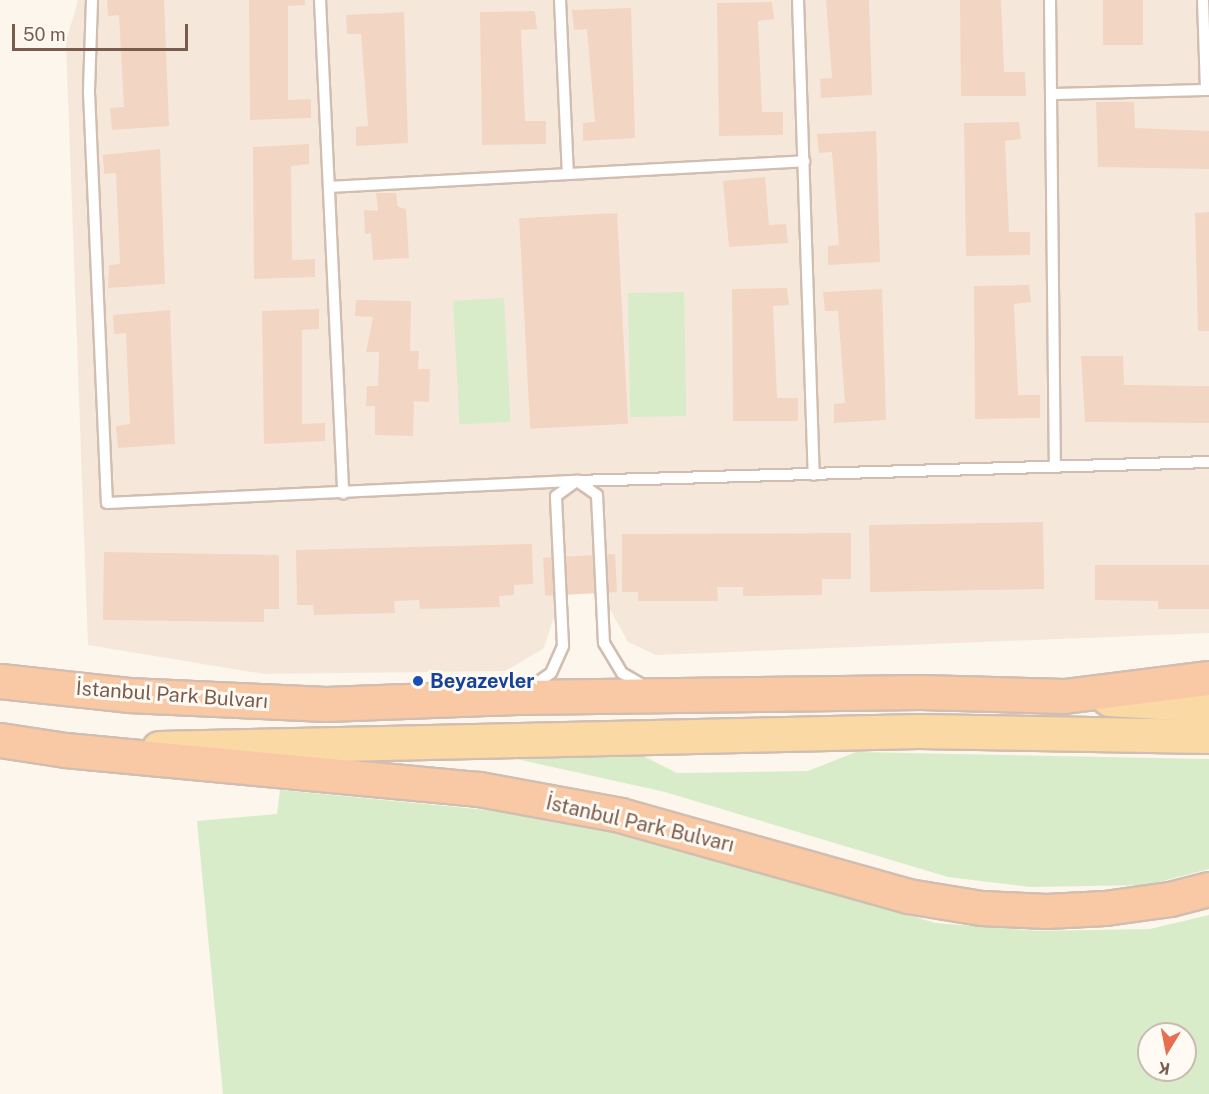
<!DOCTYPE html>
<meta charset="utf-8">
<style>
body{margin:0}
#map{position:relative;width:1209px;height:1094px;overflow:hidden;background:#fdf6ec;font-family:"Public Sans",sans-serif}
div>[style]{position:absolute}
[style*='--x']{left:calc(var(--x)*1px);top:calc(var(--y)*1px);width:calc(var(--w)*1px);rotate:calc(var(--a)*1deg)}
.residential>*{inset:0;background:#f5e8da}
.green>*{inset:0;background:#d8ecc9;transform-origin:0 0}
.building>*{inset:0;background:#f3d5c3;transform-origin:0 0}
.roads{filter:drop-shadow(2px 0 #d1beb0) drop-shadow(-2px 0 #d1beb0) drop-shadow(0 2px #d1beb0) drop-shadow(0 -2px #d1beb0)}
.service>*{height:10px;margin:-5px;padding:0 5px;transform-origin:5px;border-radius:5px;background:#fff}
.primary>*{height:33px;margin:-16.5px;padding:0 16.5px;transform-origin:16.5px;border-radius:16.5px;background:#fbd9a5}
.trunk>*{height:33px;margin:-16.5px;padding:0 16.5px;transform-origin:16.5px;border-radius:16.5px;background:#f9c8a4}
.dots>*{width:16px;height:16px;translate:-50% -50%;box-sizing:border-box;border:3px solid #fffaf3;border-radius:50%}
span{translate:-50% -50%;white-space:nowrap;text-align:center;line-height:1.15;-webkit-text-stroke:6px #fffaf3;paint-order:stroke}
.transit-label{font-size:20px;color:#164399;font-weight:700}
.left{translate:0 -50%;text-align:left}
.street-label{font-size:20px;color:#7a5c4d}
.north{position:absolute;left:1137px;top:1022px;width:60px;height:60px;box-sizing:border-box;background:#fffaf3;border:2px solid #cabbb1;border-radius:50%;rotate:190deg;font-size:16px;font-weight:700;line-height:24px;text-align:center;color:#7a5c4d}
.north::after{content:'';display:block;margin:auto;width:21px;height:27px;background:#e76f51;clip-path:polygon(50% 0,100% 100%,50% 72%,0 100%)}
.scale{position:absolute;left:12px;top:24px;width:176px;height:27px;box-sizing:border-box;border:3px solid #7a5c4d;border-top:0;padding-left:8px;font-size:18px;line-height:21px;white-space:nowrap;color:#7a5c4d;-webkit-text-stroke:4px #fffaf3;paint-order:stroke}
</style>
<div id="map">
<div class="residential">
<div style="clip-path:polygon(78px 0,1209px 0,1209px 633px,656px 655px,628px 642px,601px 593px,561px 595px,544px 648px,506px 671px,264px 674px,88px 645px,66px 42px)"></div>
</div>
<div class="green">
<div style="left:684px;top:292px;width:124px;height:56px;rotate:89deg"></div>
<div style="left:504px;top:298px;width:124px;height:51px;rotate:87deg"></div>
<div style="clip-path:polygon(856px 752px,1209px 759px,1209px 869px,1147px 885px,1030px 887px,948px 877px,665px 792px,503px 756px,643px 756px,677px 773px,808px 771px)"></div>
<div style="clip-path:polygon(evenodd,280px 790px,570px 818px,936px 923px,1037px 931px,1150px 929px,1209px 915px,1209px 1094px,223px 1094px,197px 821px,277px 814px,280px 790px,1149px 1034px,1185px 1034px,1185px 1070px,1149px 1070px,1149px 1034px)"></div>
</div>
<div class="building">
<div style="clip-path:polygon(107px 0,164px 0,169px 126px,112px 130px,110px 108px,124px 107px,119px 15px,108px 16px)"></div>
<div style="clip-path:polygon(249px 0,305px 0,305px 5px,288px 6px,288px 100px,311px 99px,311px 118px,250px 120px)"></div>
<div style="clip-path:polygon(826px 0,869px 0,872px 95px,821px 98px,820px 79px,832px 78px)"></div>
<div style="clip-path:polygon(960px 0,1001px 0,1004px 72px,1025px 72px,1026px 96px,961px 96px)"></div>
<div style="left:1103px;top:0;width:40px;height:45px"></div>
<div style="clip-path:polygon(772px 2px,774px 19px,758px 21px,762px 112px,783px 112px,783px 135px,719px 136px,717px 3px)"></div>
<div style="clip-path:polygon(631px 8px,635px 138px,583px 141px,583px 123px,595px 122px,587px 29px,574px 30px,572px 10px)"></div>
<div style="clip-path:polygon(535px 11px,537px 29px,521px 30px,525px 121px,546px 121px,546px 144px,482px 145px,480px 12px)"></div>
<div style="clip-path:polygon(404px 12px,408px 143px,356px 146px,356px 127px,368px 126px,361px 34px,347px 34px,346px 15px)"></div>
<div style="clip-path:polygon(1096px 102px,1134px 102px,1135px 128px,1209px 131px,1209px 169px,1098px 167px)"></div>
<div style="clip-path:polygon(1019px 122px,1021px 139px,1005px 141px,1009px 232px,1030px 232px,1030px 255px,966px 256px,964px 123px)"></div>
<div style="clip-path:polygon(876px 131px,880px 262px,828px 265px,828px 246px,839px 245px,832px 152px,819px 153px,817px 134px)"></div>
<div style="clip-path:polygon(309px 144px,309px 164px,291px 166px,292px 260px,315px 259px,315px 277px,254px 279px,253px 147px)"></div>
<div style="clip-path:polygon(160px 149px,165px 284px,108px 288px,109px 265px,120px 264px,116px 173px,104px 174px,103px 155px)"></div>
<div style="clip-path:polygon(765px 177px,769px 225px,786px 224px,788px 243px,729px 247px,723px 181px)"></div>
<div style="clip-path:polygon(376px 193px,396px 193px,398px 207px,406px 209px,409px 258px,373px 260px,371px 233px,365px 234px,364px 210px,378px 211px)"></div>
<div style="clip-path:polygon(1209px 212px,1209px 331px,1198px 331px,1195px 213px)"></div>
<div style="left:617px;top:213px;width:211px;height:98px;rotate:87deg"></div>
<div style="clip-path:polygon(1029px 285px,1031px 302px,1014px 304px,1018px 395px,1040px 395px,1040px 418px,975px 419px,974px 286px)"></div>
<div style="clip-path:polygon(787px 288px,789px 305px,773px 306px,777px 398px,798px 398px,798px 421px,733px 421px,732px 289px)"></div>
<div style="clip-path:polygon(882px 289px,886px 420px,834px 423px,834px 404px,845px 403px,838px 311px,825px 311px,823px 292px)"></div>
<div style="clip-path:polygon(356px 300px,411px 301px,410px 351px,419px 351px,418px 369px,430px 369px,429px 402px,414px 401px,413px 436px,375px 435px,375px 406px,366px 406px,367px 386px,378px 386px,379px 352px,366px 352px,373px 317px,355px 316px)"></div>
<div style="clip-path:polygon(319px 309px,319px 329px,302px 330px,302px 424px,325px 423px,325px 441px,264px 444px,262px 311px)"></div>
<div style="clip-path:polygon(170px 310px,175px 444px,118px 448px,116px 426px,130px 424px,126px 333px,114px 334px,113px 315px)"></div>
<div style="clip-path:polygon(1081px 356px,1123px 356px,1124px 385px,1209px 386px,1209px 423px,1085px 422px)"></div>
<div style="left:1043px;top:522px;width:67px;height:174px;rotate:89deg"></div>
<div style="clip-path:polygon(851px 533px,851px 579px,822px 579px,822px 595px,743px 596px,743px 587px,717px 587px,718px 601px,638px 601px,638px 592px,622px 592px,622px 534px)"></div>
<div style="clip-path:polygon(532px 544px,533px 584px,514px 585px,514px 595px,499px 596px,500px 607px,420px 609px,419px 600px,394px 601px,395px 613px,314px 615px,313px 605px,297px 605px,296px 550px)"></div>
<div style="clip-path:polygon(104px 552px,279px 555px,279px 609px,264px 609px,264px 622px,103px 620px)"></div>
<div style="left:615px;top:554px;width:38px;height:72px;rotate:87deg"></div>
<div style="clip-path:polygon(1095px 565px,1209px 565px,1209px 609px,1158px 609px,1158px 601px,1095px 600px)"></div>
</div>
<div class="roads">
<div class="service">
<div style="--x:92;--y:0;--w:92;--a:91.9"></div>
<div style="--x:89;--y:92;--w:411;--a:87.5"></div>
<div style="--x:107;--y:503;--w:471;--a:-2.7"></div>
<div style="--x:577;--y:481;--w:632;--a:-1.72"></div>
<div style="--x:320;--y:0;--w:494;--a:87.3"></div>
<div style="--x:560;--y:0;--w:174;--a:87.4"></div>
<div style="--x:798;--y:0;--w:475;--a:88.1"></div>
<div style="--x:1050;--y:0;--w:466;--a:89.4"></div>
<div style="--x:1203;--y:0;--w:90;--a:88.1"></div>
<div style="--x:1051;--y:94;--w:158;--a:-1.5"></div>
<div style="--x:329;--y:187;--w:476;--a:-3.1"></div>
<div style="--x:531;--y:687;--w:24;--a:-35"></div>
<div style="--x:551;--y:673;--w:30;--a:-66"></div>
<div style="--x:563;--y:646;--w:150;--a:-92.7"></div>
<div style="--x:556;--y:496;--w:26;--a:-36"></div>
<div style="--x:577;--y:481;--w:24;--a:35"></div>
<div style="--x:597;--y:495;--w:148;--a:87.3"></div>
<div style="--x:604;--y:643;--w:35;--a:59"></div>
<div style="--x:622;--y:673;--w:24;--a:30"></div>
</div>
<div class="primary">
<div style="--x:1109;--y:699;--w:100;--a:3.4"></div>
<div style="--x:159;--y:748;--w:760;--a:-1.28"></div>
<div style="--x:919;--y:731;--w:290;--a:1"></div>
</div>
<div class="trunk">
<div style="--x:0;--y:681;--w:129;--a:6.2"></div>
<div style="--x:128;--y:695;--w:198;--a:2.6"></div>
<div style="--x:326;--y:704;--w:191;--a:-2.1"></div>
<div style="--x:517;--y:697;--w:403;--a:-0.7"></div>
<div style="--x:920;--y:692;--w:144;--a:1.6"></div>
<div style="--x:1064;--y:696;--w:146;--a:-7.1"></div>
<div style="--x:0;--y:740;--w:66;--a:8.7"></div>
<div style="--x:65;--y:750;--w:416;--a:5.4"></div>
<div style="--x:479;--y:789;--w:143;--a:10.4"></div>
<div style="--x:620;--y:815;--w:299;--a:15.7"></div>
<div style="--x:908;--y:896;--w:74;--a:9.3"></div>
<div style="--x:981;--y:908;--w:65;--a:2.6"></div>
<div style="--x:1046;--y:911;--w:59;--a:-2.9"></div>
<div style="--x:1105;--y:908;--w:66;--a:-7.9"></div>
<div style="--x:1170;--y:899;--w:40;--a:-14.4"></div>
</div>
</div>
<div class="dots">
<div style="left:418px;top:681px;background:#1a4fb4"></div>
</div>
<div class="transit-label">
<span class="left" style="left:430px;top:681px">Beyazevler</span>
</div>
<div class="street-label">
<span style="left:172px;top:695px;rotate:4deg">İstanbul Park Bulvarı</span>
<span style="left:640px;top:824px;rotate:13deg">İstanbul Park Bulvarı</span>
</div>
<div class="north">K</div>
<div class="scale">50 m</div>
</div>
